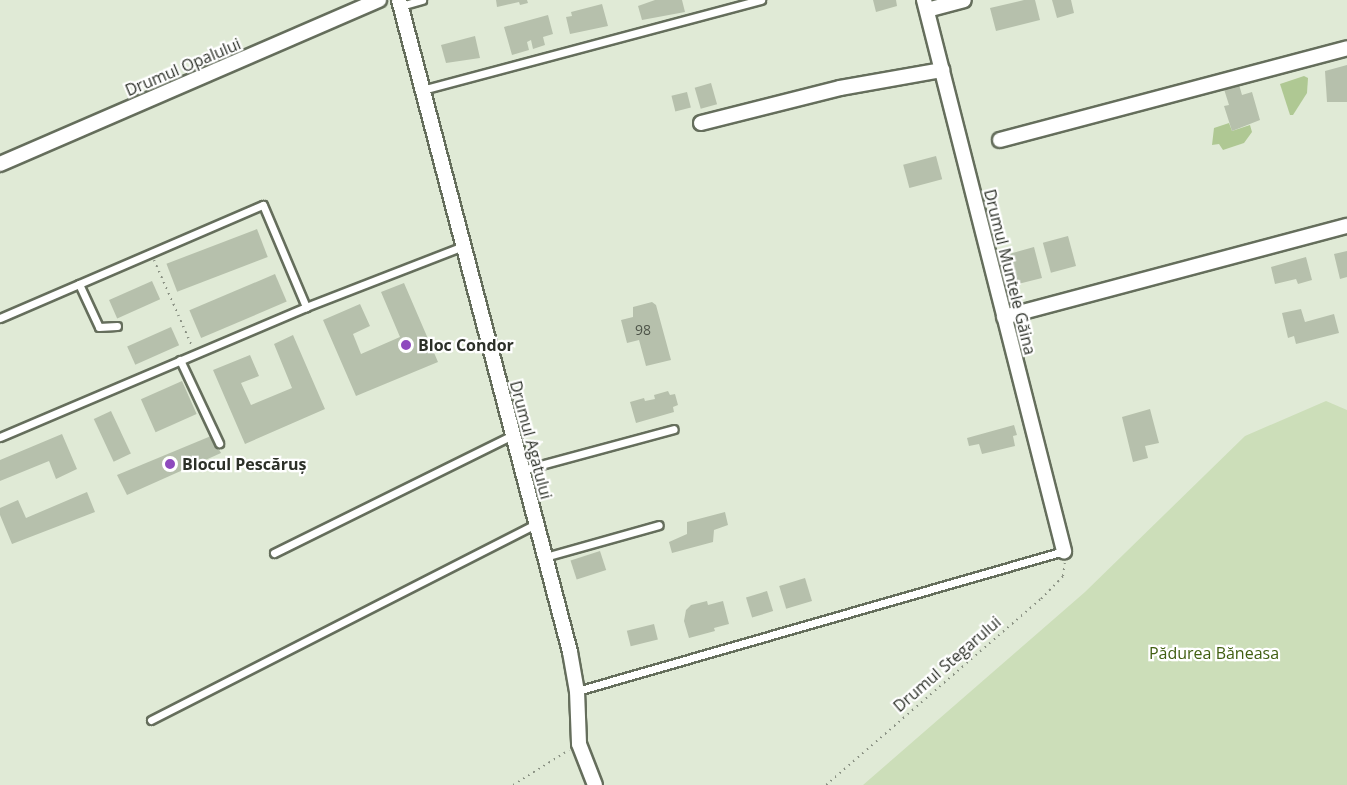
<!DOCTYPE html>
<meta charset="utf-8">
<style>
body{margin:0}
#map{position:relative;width:1347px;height:785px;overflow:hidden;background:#e0ead6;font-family:"Open Sans",sans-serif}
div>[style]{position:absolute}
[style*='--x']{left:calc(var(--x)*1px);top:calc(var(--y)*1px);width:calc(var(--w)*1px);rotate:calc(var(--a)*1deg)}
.green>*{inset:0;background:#ccdeb9}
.water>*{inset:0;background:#afc893}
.building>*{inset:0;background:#b6c0ac;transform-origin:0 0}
.path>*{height:2px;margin-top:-1px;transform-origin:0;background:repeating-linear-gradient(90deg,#8a9183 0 1.5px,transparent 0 6px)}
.roads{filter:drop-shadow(2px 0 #656e5c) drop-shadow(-2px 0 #656e5c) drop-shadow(0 2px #656e5c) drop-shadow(0 -2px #656e5c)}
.lane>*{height:7px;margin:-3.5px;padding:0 3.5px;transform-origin:3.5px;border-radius:3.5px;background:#fff}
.street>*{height:14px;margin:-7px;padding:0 7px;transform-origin:7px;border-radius:7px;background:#fff}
.dots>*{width:16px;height:16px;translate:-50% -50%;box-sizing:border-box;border:3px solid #fff;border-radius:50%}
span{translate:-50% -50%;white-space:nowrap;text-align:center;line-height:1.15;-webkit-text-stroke:4.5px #fff;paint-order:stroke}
.number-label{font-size:14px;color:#4e5449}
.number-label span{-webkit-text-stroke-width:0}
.street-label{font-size:16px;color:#2c3028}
.poi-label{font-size:16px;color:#2c3028;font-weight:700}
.left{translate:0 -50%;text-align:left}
.park-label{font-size:16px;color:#415f11}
</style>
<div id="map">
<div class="green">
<div style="clip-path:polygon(1326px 401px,1347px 410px,1347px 785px,863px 785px,1085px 592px,1245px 436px)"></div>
</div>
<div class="water">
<div style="clip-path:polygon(1304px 76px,1308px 78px,1307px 93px,1293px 115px,1290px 115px,1280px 84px)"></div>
<div style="clip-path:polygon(1229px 123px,1232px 131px,1250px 125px,1252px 132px,1244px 143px,1223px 150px,1219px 144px,1212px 145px,1214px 128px)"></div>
</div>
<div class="building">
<div style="clip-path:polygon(496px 0,527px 0,528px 3px,520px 5px,519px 2px,497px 7px)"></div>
<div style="clip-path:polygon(655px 0,682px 0,685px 12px,642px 20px,638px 6px)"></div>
<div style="clip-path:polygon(873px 0,896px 0,897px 6px,876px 12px)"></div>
<div style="clip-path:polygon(1024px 0,1035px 0,1040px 20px,996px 31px,990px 8px)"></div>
<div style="clip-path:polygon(1052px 0,1071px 0,1074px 13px,1057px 18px)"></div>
<div style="clip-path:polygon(602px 4px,608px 26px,570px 34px,566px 17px,572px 16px,571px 12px)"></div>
<div style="clip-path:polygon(548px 15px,553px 34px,543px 37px,545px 45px,533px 49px,531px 40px,527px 42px,529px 50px,512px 55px,504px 27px)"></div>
<div style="clip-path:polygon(475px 36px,480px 58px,446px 63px,441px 45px)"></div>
<div style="clip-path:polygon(1347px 65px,1347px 102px,1327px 102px,1325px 71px)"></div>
<div style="clip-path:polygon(1238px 81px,1242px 95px,1252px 92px,1260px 120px,1232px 131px,1224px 106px,1229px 105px,1223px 86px)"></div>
<div style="left:711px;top:83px;width:22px;height:17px;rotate:74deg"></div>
<div style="left:687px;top:92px;width:16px;height:16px;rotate:76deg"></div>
<div style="left:936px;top:156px;width:24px;height:34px;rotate:75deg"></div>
<div style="left:257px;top:229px;width:30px;height:97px;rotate:69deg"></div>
<div style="left:1068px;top:236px;width:31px;height:26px;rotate:75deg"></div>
<div style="clip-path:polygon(1034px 247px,1042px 278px,1010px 286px,1006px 270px,1013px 268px,1009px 254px)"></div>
<div style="clip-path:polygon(1347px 251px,1347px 277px,1340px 279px,1334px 254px)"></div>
<div style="clip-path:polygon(1306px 257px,1312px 280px,1298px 284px,1296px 279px,1275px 284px,1271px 267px)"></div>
<div style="left:275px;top:274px;width:30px;height:93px;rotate:67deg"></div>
<div style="left:152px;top:281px;width:20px;height:47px;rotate:66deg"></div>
<div style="clip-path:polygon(404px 283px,438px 362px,356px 396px,323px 320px,360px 304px,370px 326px,353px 334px,361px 354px,400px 337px,381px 292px)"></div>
<div style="clip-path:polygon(652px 302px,656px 305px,671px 360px,646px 366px,639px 340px,627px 343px,621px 320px,633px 317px,633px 307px)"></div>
<div style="clip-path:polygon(1301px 309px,1305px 322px,1334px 314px,1339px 333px,1296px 344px,1294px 336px,1288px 338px,1282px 313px)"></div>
<div style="left:171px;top:327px;width:20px;height:48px;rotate:66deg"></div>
<div style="clip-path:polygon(293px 335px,325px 409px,245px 444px,213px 370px,250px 355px,259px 376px,241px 383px,251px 405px,292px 388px,274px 344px)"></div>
<div style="left:182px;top:381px;width:36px;height:45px;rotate:66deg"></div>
<div style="clip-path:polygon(668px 391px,670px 395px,675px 394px,678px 405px,673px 407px,674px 412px,636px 423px,630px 402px,644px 398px,645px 401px,655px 399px,654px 395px)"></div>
<div style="clip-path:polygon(1150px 409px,1159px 443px,1145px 446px,1148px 458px,1133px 462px,1122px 417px)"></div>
<div style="left:111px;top:411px;width:47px;height:19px;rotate:65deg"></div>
<div style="clip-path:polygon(1014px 425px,1017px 435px,1013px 436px,1015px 446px,982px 454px,979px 444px,969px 446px,967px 438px)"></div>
<div style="clip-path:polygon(62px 434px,77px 469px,56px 479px,49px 461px,0 481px,0 460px)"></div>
<div style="clip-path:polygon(211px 436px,221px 453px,127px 495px,117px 475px)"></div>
<div style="clip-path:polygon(87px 492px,95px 512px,12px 544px,0 515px,0 508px,18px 500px,26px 518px)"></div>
<div style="clip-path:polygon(725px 512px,728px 525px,714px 530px,713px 542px,672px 553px,669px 542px,687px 534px,687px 522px)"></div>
<div style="left:600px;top:551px;width:20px;height:31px;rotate:72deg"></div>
<div style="left:805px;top:578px;width:24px;height:27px;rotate:73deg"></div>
<div style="left:767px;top:591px;width:21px;height:22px;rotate:73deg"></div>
<div style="clip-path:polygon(707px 601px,708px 605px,723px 601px,729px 624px,714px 628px,715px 631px,689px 638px,684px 621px,686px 610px,691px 605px)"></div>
<div style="left:654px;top:624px;width:16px;height:28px;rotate:76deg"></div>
</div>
<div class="path">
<div style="--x:154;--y:260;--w:94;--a:66.2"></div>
<div style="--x:513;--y:785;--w:66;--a:-32"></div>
<div style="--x:826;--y:785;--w:284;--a:-40.9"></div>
<div style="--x:1041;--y:599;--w:32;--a:-46"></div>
<div style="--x:1063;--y:576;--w:14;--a:-82"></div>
</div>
<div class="roads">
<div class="lane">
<div style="--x:401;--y:6;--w:22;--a:-16"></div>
<div style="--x:422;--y:90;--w:351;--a:-14.9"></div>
<div style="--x:79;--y:284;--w:47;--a:65.1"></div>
<div style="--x:99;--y:327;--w:18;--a:-3"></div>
<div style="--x:0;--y:318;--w:286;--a:-23.3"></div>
<div style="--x:263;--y:205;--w:111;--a:67.1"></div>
<div style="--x:180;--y:360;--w:92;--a:64.8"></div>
<div style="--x:0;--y:437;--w:332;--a:-23"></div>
<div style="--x:306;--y:307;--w:168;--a:-21.2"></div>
<div style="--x:522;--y:470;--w:157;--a:-15.1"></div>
<div style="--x:274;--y:553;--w:267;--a:-26.3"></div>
<div style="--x:545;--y:557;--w:118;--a:-15.7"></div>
<div style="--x:577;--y:691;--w:507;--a:-16.04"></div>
<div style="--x:151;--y:720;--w:432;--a:-27"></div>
</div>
<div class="street">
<div style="--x:399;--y:0;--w:674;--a:75.3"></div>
<div style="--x:570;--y:652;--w:40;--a:80"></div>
<div style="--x:577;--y:691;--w:53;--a:87.8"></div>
<div style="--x:579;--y:744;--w:44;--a:68.7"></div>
<div style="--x:924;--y:0;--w:569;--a:75.74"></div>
<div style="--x:927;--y:10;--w:38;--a:-15"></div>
<div style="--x:701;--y:123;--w:143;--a:-14.1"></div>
<div style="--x:840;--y:88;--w:104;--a:-10"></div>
<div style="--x:1000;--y:140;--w:359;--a:-14.8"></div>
<div style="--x:0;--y:164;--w:413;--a:-23.4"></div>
<div style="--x:1004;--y:317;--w:355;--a:-14.9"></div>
</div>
</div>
<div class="dots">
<div style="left:406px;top:345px;background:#8e4abe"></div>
<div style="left:170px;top:464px;background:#8e4abe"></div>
</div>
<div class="number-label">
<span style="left:643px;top:330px">98</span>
</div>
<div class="street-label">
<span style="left:183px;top:67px;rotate:-23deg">Drumul Opalului</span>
<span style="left:1010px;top:272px;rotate:76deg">Drumul Muntele Găina</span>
<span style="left:531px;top:440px;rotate:75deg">Drumul Agatului</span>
<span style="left:947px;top:664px;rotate:-41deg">Drumul Stegarului</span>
</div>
<div class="poi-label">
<span class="left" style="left:418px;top:345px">Bloc Condor</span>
<span class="left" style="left:182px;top:464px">Blocul Pescăruș</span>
</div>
<div class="park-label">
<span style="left:1214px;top:653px">Pădurea Băneasa</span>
</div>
</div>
